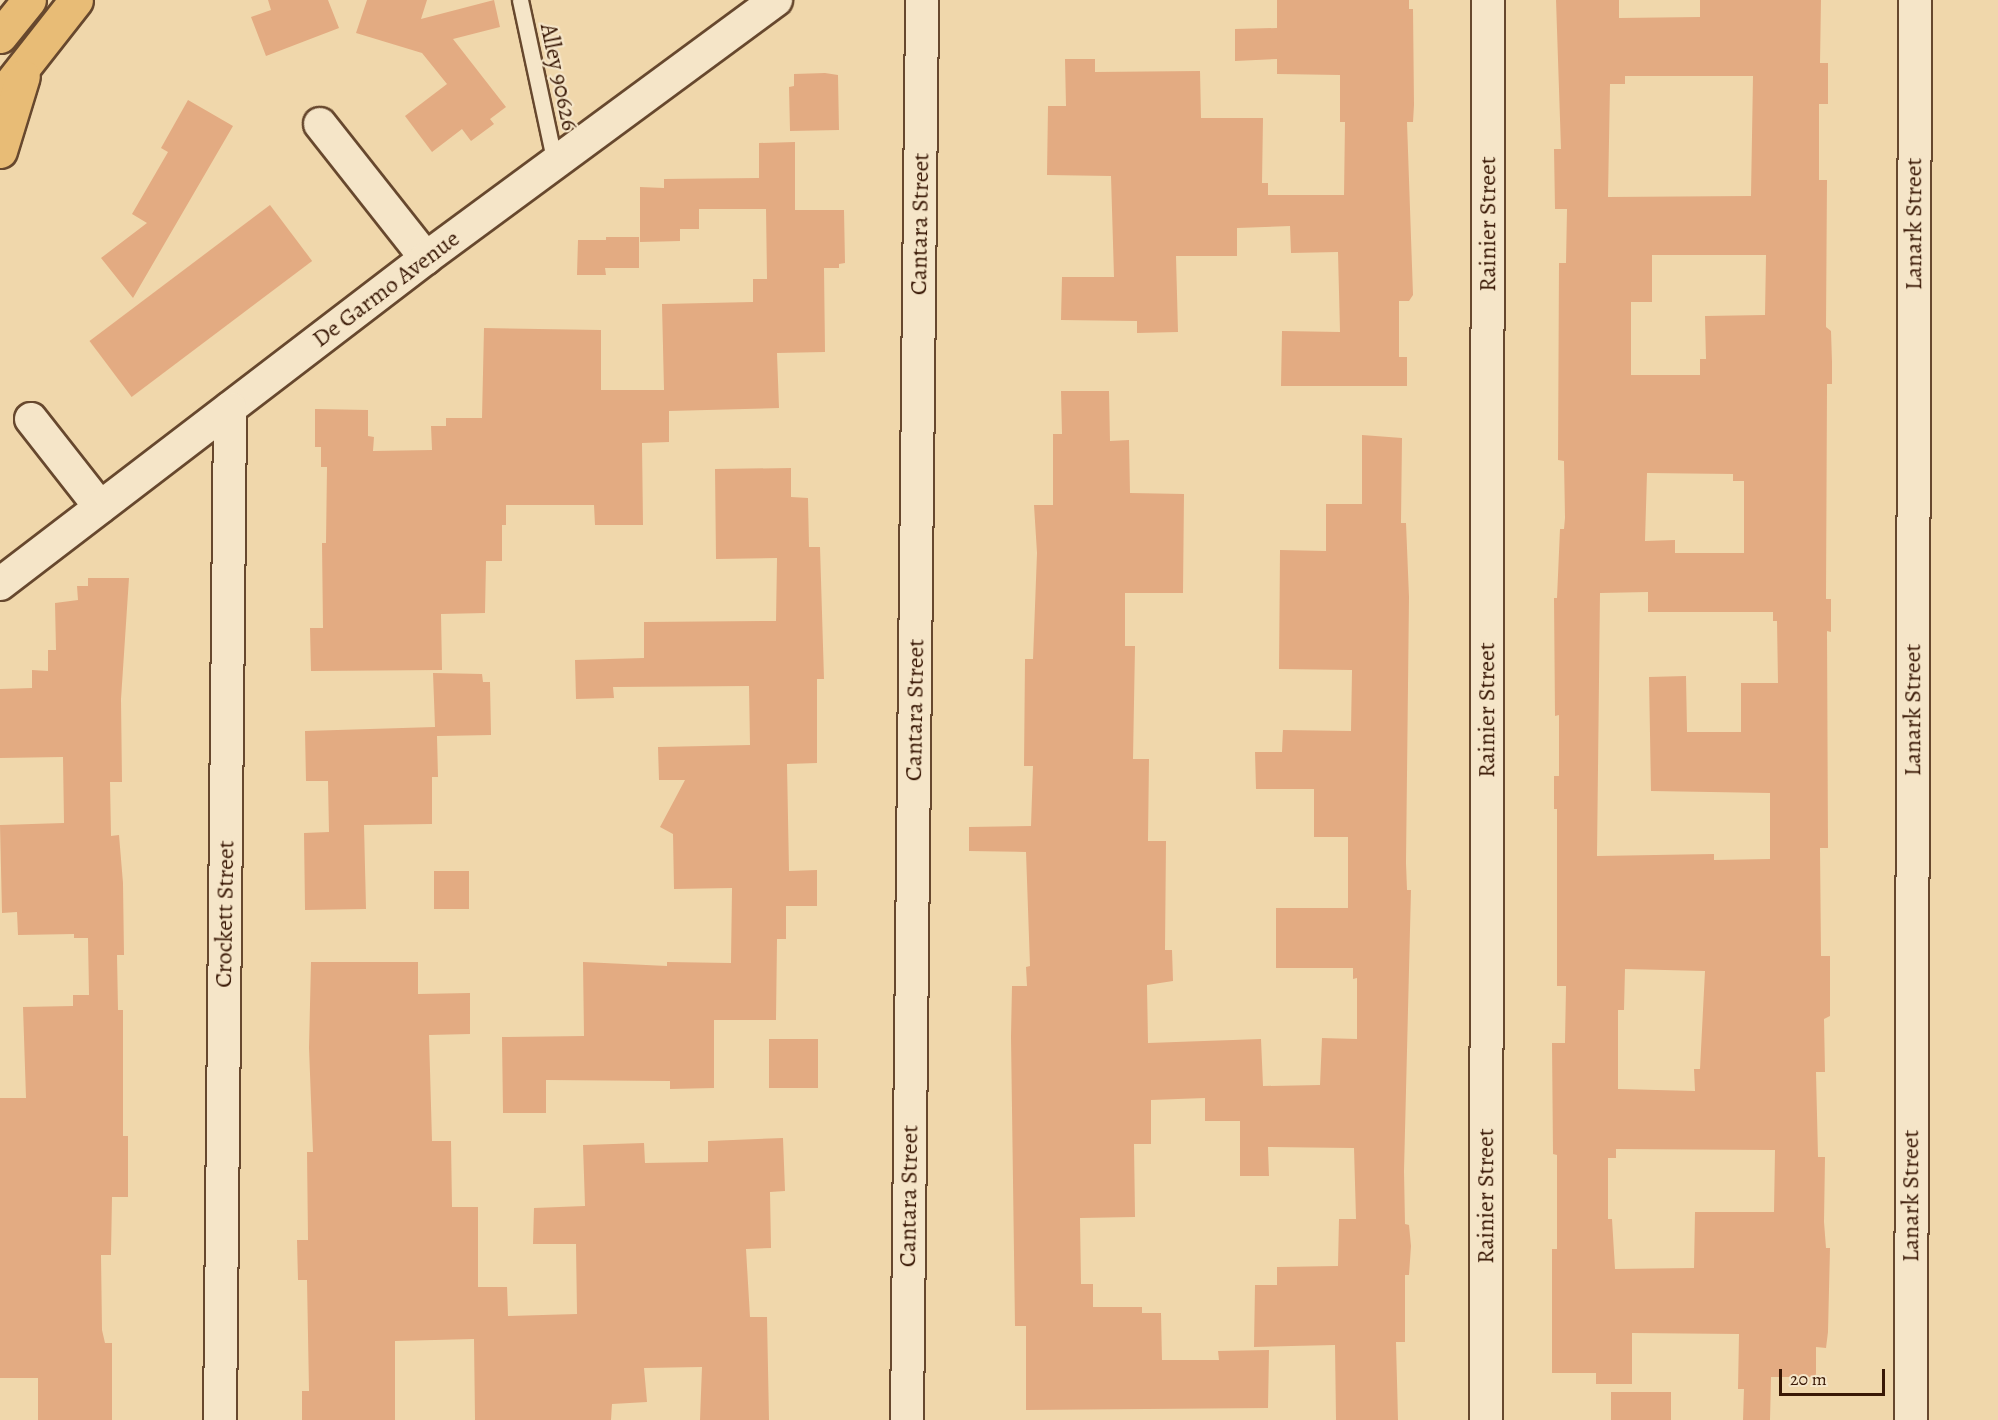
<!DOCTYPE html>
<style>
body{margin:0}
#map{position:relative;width:1998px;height:1420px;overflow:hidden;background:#f0d7ab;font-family:Alegreya,serif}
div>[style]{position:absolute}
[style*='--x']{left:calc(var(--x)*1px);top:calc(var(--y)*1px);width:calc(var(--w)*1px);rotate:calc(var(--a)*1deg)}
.building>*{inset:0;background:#e3ab82;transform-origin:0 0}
.roads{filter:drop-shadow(2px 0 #67482e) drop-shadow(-2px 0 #67482e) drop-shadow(0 2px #67482e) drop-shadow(0 -2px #67482e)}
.service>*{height:15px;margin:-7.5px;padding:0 7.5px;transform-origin:7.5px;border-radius:7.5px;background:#f5e5c8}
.minor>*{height:32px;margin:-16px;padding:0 16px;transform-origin:16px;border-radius:16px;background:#f5e5c8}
.motorway>*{height:33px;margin:-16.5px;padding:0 16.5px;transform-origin:16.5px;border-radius:16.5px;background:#e8bc76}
span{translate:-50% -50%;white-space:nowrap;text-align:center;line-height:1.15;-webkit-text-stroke:4.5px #f5e5c8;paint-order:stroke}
.street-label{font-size:24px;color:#391805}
.scale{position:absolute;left:1779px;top:1369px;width:106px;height:27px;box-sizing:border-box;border:3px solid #391805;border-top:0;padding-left:8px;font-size:18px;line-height:21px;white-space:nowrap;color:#391805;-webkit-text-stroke:4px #f5e5c8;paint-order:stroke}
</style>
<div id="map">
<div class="building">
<div style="clip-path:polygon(268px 0,328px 0,339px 28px,266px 56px,251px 17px,271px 10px)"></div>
<div style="clip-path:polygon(367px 0,427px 0,421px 19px,494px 0,500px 27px,453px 39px,506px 107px,490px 119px,494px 124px,471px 141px,462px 129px,432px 152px,405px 116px,447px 84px,422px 53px,356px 33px)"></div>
<div style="clip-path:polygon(1277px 0,1409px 0,1409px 9px,1413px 9px,1414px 105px,1413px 122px,1407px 122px,1413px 295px,1409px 301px,1399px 301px,1399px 357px,1407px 357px,1407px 386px,1281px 386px,1282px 331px,1340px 332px,1338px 252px,1291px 253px,1290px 226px,1237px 228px,1237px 256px,1176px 256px,1178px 332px,1137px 333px,1137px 321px,1061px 320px,1062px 277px,1114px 277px,1111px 176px,1047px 175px,1048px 106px,1066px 106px,1065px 59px,1095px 59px,1095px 72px,1200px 71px,1201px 118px,1263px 118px,1262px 183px,1268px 183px,1268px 195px,1344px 195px,1345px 122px,1340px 122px,1340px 75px,1277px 74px,1277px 59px,1235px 61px,1235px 29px,1277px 28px)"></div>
<div style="clip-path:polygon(evenodd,1556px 0,1619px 0,1619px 18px,1700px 17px,1700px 0,1821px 0,1820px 63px,1828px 63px,1828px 104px,1819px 104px,1819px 180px,1827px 180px,1826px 327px,1831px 331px,1832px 362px,1832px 384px,1827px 384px,1827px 389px,1826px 599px,1831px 599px,1831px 632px,1827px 631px,1828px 848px,1820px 848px,1821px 956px,1830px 956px,1830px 1016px,1824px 1019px,1825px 1072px,1816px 1072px,1818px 1157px,1825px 1157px,1824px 1222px,1826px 1248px,1830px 1248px,1828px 1332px,1826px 1348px,1816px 1347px,1816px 1377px,1771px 1377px,1770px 1420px,1743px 1420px,1744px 1389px,1738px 1389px,1739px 1334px,1632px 1333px,1632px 1384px,1596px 1384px,1596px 1373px,1552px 1373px,1552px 1249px,1557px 1249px,1557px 1155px,1553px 1154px,1552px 1043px,1565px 1043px,1566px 986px,1557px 986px,1557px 809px,1554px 809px,1554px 776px,1559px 776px,1559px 715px,1555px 716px,1554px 598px,1557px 598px,1560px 529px,1564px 529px,1565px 518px,1564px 461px,1558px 460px,1559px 263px,1566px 263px,1567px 209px,1555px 209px,1554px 149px,1561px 149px,1556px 0,1625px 76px,1753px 76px,1751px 196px,1608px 197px,1610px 84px,1625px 84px,1625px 76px,1556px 0,1652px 255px,1766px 255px,1765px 315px,1705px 316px,1706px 359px,1700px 359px,1700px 375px,1631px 375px,1631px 302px,1652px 302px,1652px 255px,1556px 0,1647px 473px,1733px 474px,1733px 481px,1744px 481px,1744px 553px,1675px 553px,1675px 540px,1645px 541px,1647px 473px,1556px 0,1648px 592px,1648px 612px,1773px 612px,1773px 621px,1777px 621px,1778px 683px,1741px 683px,1741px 732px,1687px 732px,1686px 676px,1649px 677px,1651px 791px,1770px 793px,1770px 859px,1714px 860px,1714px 854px,1597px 856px,1600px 593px,1648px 592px,1556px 0,1625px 969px,1705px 971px,1700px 1069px,1694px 1069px,1695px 1091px,1618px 1089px,1618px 1010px,1624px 1010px,1625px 969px,1556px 0,1616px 1149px,1775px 1150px,1774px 1212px,1695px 1212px,1694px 1268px,1615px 1269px,1612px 1219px,1608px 1219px,1608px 1158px,1616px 1158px,1616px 1149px)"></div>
<div style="clip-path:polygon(825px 73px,838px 75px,839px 130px,790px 131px,789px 87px,794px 86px,794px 74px)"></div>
<div style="clip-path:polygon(188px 100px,233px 126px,133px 298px,101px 258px,147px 223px,132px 214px,168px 152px,161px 148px)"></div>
<div style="clip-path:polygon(795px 142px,795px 210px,844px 210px,845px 263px,839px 264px,839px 268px,824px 268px,825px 352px,777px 353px,779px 408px,669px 411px,669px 442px,642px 443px,643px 525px,595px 525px,594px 505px,506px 505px,506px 525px,502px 525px,502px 561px,486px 561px,485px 613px,441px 614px,442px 670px,311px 671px,310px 628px,323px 628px,322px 543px,326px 543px,327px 467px,321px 467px,321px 447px,315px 447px,315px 409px,368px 410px,368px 436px,374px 437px,373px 451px,432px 450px,431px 426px,446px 426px,446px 418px,482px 418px,484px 328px,601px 330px,601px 390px,664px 390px,662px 304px,753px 302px,753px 279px,767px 279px,766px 209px,699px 209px,699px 229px,680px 229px,680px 241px,640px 242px,640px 187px,664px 188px,664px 179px,759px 178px,759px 143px)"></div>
<div style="left:270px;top:205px;width:70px;height:226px;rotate:53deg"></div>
<div style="clip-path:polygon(606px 237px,639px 237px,639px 268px,605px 268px,606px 275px,577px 275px,578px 240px,606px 240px)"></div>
<div style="clip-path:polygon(1061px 391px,1109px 391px,1110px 441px,1129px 440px,1130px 493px,1184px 494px,1183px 593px,1125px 593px,1125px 646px,1135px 646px,1133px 759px,1149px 759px,1148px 841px,1166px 841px,1165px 950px,1172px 950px,1173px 981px,1147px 985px,1148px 1043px,1261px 1039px,1263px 1086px,1320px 1085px,1322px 1038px,1357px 1039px,1357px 978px,1353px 979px,1353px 968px,1276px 968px,1276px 908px,1348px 908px,1348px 837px,1314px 837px,1314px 789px,1256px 789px,1255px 752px,1282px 752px,1283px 730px,1351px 731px,1352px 670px,1279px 669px,1280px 550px,1326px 551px,1326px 504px,1362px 504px,1362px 435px,1402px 438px,1401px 523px,1406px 523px,1409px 597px,1406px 863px,1407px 890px,1411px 890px,1404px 1171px,1405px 1224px,1409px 1225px,1411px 1246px,1409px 1275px,1405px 1275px,1405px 1342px,1396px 1342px,1398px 1420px,1336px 1420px,1335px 1345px,1254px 1347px,1255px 1285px,1277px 1285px,1277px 1267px,1338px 1266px,1339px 1219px,1356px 1219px,1354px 1148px,1268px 1147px,1269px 1176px,1240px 1176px,1240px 1121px,1205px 1121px,1205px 1098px,1151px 1100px,1151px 1144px,1134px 1144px,1135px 1217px,1080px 1218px,1081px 1284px,1093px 1284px,1093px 1307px,1142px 1307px,1142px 1313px,1161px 1313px,1162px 1360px,1219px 1360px,1218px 1351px,1269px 1350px,1268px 1408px,1026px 1410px,1026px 1326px,1015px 1326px,1011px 1037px,1012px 986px,1027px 986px,1026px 967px,1030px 966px,1026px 852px,969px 851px,969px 827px,1031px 826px,1033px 766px,1024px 766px,1025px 659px,1033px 659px,1037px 553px,1034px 505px,1053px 505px,1053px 434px,1062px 434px)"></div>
<div style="clip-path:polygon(791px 468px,791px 497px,808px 498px,809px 547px,820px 547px,824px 679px,817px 679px,817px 763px,787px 764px,789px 871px,817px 870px,817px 906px,786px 906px,786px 939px,777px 939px,776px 1020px,714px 1020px,714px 1088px,670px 1089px,670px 1081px,546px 1080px,546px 1113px,503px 1113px,502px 1037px,584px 1036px,583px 962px,667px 966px,667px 962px,731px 963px,732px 888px,674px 889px,673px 834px,660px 827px,685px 780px,659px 780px,658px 747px,750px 745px,749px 686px,613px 687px,614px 698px,576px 699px,575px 660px,644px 658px,644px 622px,776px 621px,777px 558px,716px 559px,715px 469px)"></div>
<div style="clip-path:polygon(88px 578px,129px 578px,121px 699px,122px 782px,110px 782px,111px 836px,119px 835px,123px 883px,124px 955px,117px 955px,118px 1010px,123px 1010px,123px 1136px,128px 1136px,128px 1197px,112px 1197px,111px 1255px,101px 1255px,102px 1330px,105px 1343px,112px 1343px,112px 1420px,38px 1420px,38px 1378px,0 1378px,0 1098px,26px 1098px,23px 1007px,73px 1006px,73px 995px,89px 995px,88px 938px,74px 938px,74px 934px,18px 935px,17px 912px,2px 913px,0 825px,64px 823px,63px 757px,0 758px,0 689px,32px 688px,32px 670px,48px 671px,48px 650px,56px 650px,55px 603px,78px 600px,77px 586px,88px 586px)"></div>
<div style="clip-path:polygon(433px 673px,482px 674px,483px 682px,490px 682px,491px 735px,437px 736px,438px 777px,432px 777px,432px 824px,364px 825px,366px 909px,305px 910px,304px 833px,329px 832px,328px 781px,306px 781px,305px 731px,435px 727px)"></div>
<div style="left:434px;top:871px;width:35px;height:38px"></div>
<div style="clip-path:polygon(311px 962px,418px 962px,418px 994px,470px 993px,470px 1034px,429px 1035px,432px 1141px,451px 1141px,452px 1207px,478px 1207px,478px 1287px,507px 1287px,508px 1316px,577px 1314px,576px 1244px,533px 1244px,534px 1208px,585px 1206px,583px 1145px,644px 1143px,645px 1163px,708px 1162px,708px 1141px,783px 1138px,785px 1191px,770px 1192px,771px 1248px,746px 1249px,750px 1317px,767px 1317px,769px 1420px,700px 1420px,702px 1367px,644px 1368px,647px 1402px,612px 1404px,611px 1420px,475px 1420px,474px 1339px,395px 1341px,395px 1420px,302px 1420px,302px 1391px,309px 1391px,307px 1280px,298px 1280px,297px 1240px,308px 1240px,307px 1152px,313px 1152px,309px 1048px)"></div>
<div style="left:769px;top:1039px;width:49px;height:49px"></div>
<div style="left:1611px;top:1392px;width:60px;height:28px"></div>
</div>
<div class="roads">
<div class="service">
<div style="--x:520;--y:0;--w:167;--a:77.9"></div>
</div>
<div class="minor">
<div style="--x:320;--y:124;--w:171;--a:51.7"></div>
<div style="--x:31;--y:419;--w:112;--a:51.9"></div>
<div style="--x:0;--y:584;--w:536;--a:-37.43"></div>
<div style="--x:426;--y:258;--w:435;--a:-36.4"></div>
<div style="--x:220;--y:1420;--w:1012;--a:-89.43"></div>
<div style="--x:907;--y:1420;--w:1420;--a:-89.39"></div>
<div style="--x:1486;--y:1420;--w:1420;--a:-89.92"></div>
<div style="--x:1911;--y:1420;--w:1420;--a:-89.84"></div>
</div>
<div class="motorway">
<div style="--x:0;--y:36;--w:46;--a:-51.1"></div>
<div style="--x:0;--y:97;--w:123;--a:-51.9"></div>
<div style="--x:0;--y:151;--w:78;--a:-73"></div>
</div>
</div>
<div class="street-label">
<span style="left:559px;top:77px;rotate:78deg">Alley 90626</span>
<span style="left:920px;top:224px;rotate:-89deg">Cantara Street</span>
<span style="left:1488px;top:224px;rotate:-90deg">Rainier Street</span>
<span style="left:1914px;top:224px;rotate:-90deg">Lanark Street</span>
<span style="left:386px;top:289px;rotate:-37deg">De Garmo Avenue</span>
<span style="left:915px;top:710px;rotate:-89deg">Cantara Street</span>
<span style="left:1487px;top:710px;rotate:-90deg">Rainier Street</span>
<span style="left:1913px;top:710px;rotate:-90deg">Lanark Street</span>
<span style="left:225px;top:914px;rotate:-89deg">Crockett Street</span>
<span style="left:909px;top:1196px;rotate:-89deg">Cantara Street</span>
<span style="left:1486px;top:1196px;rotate:-90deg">Rainier Street</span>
<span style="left:1911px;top:1196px;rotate:-90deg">Lanark Street</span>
</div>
<div class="scale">20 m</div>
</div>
